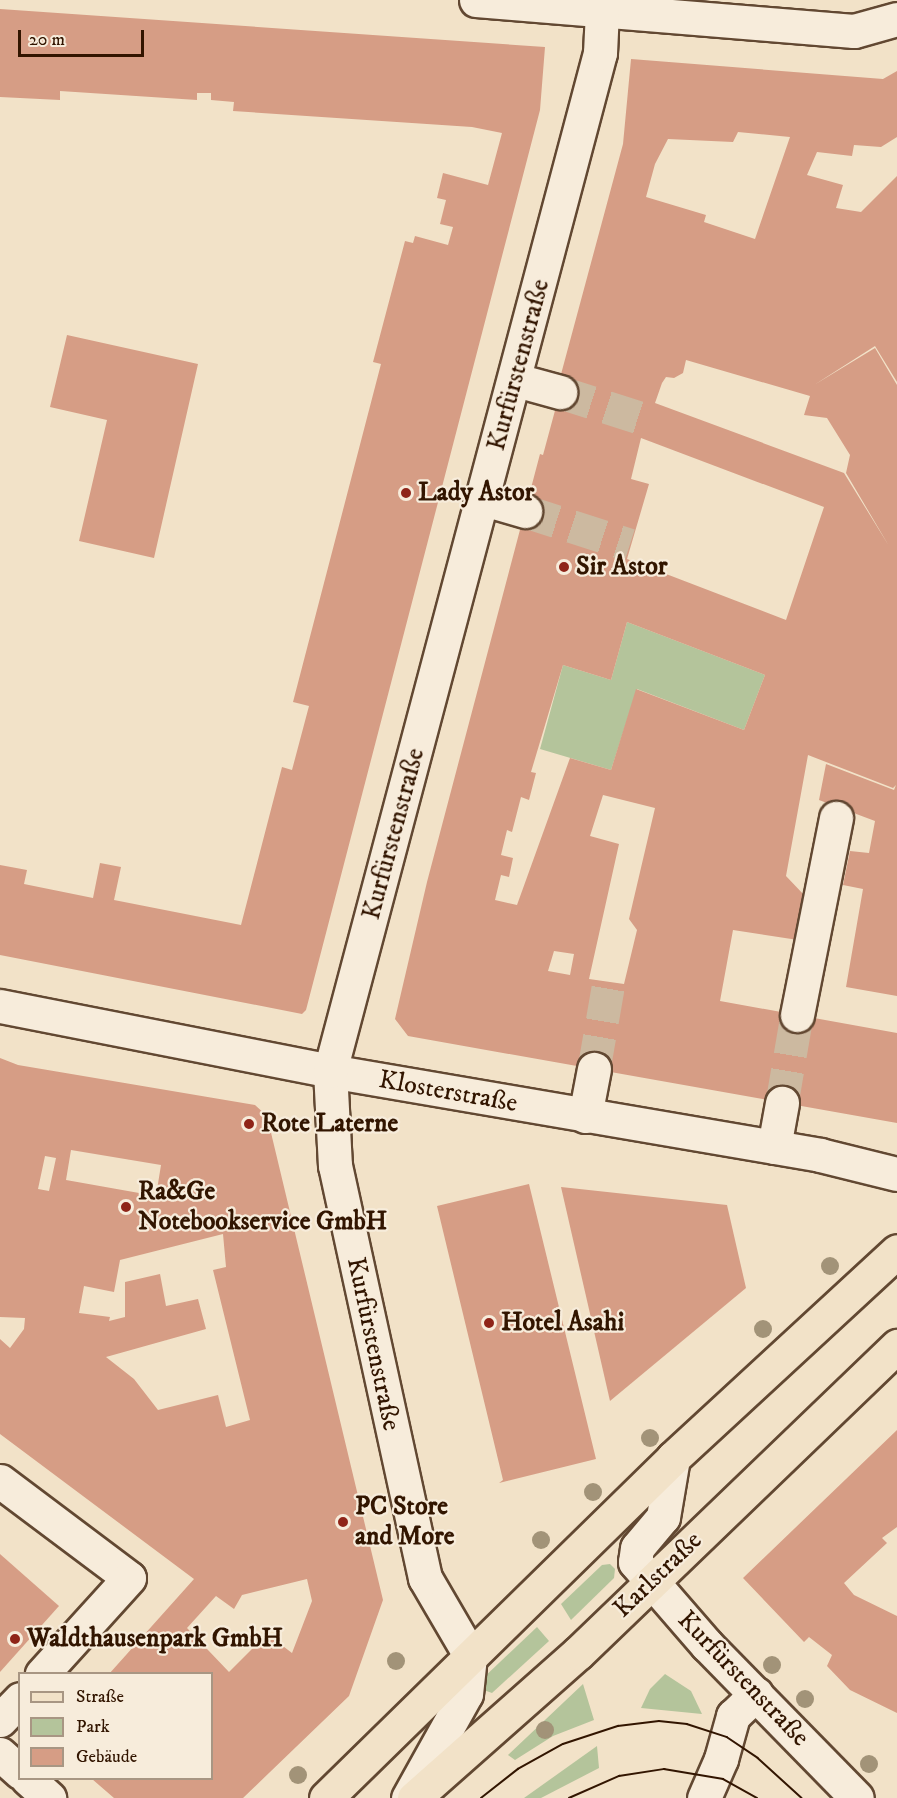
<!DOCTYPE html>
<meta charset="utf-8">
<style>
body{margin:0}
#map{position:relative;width:897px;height:1798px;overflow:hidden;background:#f2e2c8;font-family:"IM FELL DW Pica",serif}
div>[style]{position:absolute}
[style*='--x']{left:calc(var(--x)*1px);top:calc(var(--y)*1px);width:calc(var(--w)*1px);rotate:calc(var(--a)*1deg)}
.green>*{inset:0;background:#b4c49b}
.building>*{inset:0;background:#d69d85}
.minor-tunnel>*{height:33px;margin-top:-16.5px;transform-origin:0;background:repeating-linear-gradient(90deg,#ccb9a0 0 33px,transparent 0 49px)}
.roads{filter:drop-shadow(2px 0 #624832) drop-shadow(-2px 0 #624832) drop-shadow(0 2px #624832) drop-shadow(0 -2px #624832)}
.minor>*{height:33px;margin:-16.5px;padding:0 16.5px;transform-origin:16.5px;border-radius:16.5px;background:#f7ecdb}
.major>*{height:33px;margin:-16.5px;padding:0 16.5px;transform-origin:16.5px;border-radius:16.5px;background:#f2e2c8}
.tram>*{height:1.5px;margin:-0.75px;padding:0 0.75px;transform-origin:0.75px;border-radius:0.75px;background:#321500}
.trees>*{width:18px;height:18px;margin:-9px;border-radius:50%;background:#a29378}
.dots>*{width:16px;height:16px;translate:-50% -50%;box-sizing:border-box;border:3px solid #f7ecdb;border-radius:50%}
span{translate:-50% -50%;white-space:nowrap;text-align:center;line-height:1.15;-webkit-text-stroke:4.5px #f7ecdb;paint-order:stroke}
.street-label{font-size:26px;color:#321500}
.poi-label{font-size:26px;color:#321500;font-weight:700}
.left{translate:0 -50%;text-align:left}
.legend{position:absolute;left:18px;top:1672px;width:195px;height:108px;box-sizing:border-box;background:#f7ecdb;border:2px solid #a89683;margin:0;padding:8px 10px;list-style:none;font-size:18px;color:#321500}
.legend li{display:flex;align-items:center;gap:12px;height:30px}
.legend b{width:30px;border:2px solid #a89683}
.scale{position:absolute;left:18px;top:30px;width:126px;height:27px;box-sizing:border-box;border:3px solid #321500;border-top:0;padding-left:8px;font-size:18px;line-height:21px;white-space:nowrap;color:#321500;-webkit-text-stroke:4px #f7ecdb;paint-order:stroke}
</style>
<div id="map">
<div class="green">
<div style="clip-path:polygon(627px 622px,765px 675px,744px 730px,637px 689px,611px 770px,540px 749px,563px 665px,611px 680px)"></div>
<div style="clip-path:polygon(610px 1564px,615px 1569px,614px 1578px,571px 1620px,561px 1604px,602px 1565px)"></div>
<div style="clip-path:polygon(537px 1627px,549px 1641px,492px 1693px,481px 1689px,480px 1681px)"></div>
<div style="clip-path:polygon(665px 1674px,691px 1691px,702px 1714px,641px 1708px,650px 1689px)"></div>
<div style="clip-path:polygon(583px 1684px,594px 1720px,553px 1736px,515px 1760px,508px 1755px)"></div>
<div style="clip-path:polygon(597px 1746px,599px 1768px,541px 1798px,524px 1798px)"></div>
</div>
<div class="building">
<div style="clip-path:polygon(0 9px,545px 47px,540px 110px,306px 1010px,302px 1014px,0 955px,0 865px,27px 870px,24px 884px,93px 898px,100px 863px,121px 867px,114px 900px,241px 925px,282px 767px,292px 770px,309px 706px,293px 702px,381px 364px,373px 362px,405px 241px,413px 243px,415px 236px,448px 245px,453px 227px,440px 224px,446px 200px,437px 198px,443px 173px,488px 185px,502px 133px,472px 127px,233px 111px,234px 102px,211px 100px,211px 93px,197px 93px,197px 100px,60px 91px,60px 100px,0 97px)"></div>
<div style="clip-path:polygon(evenodd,631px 59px,883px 79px,897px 71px,897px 137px,881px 147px,854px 145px,852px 156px,817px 152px,807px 175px,843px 185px,836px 208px,861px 212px,897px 176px,897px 382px,875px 346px,814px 385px,875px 348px,897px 385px,897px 996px,846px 987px,863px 889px,843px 885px,850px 851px,869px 853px,875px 821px,819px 800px,826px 764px,894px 790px,896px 785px,893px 788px,808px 755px,786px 876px,805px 896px,798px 940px,733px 930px,720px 1001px,897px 1033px,897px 1123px,408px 1036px,395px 1019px,427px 882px,540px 454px,543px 455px,560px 392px,560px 378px,623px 144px,631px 59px,738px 132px,790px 137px,755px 239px,704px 222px,706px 215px,646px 197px,655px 164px,668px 139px,733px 142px,738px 132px,631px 59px,686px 360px,810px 396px,804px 415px,827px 418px,850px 455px,846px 473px,889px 546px,844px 473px,655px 403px,662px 383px,666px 377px,674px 378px,683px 373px,686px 360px,631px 59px,641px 438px,824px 507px,786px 620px,627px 559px,649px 484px,631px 479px,641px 438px,631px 59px,627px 622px,765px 675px,744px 730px,636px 689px,611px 770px,570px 758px,517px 905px,495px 900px,501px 875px,509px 877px,513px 858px,501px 855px,507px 830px,512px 832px,521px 797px,529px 800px,536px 773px,531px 772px,563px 665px,611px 680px,627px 622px,631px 59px,603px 795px,655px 808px,629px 919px,637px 930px,624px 984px,589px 979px,619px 844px,590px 836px,603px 795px,631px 59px,554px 951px,574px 954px,570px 975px,548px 971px,554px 951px)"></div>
<div style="clip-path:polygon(67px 335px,198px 364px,154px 558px,79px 541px,107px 420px,50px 407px)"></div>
<div style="clip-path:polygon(evenodd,0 1058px,18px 1065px,255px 1105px,267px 1116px,383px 1600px,349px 1696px,243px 1798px,114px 1798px,92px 1779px,212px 1779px,212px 1674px,109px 1674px,194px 1579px,0 1434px,0 1339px,10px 1348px,24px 1329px,25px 1318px,0 1317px,0 1058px,71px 1150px,161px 1165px,156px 1196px,66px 1180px,71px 1150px,0 1058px,45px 1156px,56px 1158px,49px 1191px,38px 1189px,45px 1156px,0 1058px,223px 1234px,226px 1267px,213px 1270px,250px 1420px,226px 1427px,218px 1395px,158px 1410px,134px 1379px,106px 1357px,206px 1329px,198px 1299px,166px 1306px,160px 1274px,125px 1282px,125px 1317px,109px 1321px,110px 1317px,79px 1313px,84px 1286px,114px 1292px,120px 1260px,223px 1234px,0 1058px,307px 1579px,312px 1601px,292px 1653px,267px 1634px,229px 1672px,187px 1628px,216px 1596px,234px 1609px,242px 1595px,307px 1579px)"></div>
<div style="clip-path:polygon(529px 1184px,596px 1459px,499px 1483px,503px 1480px,437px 1206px)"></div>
<div style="clip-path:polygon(561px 1187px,727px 1205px,746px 1288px,610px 1401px)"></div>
<div style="clip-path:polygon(897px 1430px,897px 1527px,882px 1538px,887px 1543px,844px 1583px,854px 1595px,897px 1616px,897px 1713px,850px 1690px,827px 1666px,832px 1655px,809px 1637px,804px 1642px,743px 1578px)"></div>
<div style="clip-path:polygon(0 1554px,59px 1606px,0 1672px)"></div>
</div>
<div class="minor-tunnel">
<div style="--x:560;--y:392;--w:91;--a:17.8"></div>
<div style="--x:525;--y:511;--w:110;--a:17.9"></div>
<div style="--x:594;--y:1069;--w:88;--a:-80.2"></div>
<div style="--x:782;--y:1103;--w:89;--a:-80.3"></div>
</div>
<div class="roads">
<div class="minor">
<div style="--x:476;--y:0;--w:379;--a:4.7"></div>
<div style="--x:854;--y:31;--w:45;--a:-15.6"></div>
<div style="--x:516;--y:380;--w:46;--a:15.3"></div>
<div style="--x:484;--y:499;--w:43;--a:16.3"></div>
<div style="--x:0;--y:1006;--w:336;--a:11.1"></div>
<div style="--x:330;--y:1071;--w:497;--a:9.7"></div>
<div style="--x:820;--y:1155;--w:79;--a:13.9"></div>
<div style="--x:797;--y:1015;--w:201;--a:-78.8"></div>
<div style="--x:585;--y:1116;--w:48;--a:-79.2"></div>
<div style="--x:774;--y:1147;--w:45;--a:-79.7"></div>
<div style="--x:673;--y:1458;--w:60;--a:99.6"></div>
<div style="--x:663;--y:1517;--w:40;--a:130"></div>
<div style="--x:637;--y:1548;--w:14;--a:98"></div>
<div style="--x:635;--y:1562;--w:110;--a:49.1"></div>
<div style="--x:707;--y:1645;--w:214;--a:45.6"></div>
<div style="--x:0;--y:1481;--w:161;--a:36.9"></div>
<div style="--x:129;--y:1578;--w:130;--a:132.2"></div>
<div style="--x:0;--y:1720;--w:29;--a:-46"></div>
<div style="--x:0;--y:1754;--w:27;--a:42"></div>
<div style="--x:27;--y:1778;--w:30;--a:42"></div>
<div style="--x:408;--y:1798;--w:119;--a:-60.9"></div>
<div style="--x:466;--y:1694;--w:39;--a:-84"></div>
<div style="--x:470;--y:1655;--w:89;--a:-120.3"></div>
<div style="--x:425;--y:1578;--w:422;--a:-102.3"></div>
<div style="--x:335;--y:1166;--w:95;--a:-93"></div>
<div style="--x:330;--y:1071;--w:1053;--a:-75.15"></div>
<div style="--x:600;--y:53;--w:43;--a:-87.3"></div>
<div style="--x:704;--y:1798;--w:43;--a:-66.4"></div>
<div style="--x:721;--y:1759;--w:45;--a:-74.4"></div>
<div style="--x:733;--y:1716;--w:32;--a:-44"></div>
</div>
<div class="major">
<div style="--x:326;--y:1798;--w:486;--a:-44.4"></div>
<div style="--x:673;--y:1458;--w:305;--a:-42.7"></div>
<div style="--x:414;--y:1798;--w:219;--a:-41.5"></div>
<div style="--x:578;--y:1653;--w:443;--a:-43.9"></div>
</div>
</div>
<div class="tram">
<div style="--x:481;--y:1798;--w:47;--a:-38.1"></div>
<div style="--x:518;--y:1769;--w:51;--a:-29.1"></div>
<div style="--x:563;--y:1744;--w:58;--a:-18.1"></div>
<div style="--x:618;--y:1726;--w:41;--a:-7"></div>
<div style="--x:659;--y:1721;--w:28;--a:6"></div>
<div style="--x:687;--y:1724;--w:42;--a:18"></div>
<div style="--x:727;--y:1737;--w:37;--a:34"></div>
<div style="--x:758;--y:1758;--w:59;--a:42.3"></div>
<div style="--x:569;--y:1798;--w:55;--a:-23.7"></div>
<div style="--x:619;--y:1776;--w:46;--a:-8.8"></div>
<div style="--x:664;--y:1769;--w:60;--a:9.6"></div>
<div style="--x:723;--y:1779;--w:39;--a:29"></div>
</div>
<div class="trees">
<div style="left:830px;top:1266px"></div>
<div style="left:763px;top:1329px"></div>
<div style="left:650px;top:1438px"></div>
<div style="left:593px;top:1492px"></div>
<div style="left:541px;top:1540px"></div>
<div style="left:396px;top:1661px"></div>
<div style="left:772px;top:1665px"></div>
<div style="left:805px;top:1699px"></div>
<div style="left:545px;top:1730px"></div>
<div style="left:869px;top:1764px"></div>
<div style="left:298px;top:1775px"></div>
</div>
<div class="dots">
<div style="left:406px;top:493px;background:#8f2418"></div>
<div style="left:564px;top:567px;background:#8f2418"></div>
<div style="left:249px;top:1124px;background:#8f2418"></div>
<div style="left:126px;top:1207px;background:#8f2418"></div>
<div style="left:489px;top:1323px;background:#8f2418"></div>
<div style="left:343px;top:1522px;background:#8f2418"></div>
<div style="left:15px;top:1639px;background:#8f2418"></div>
</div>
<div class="street-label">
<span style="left:519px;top:365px;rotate:-75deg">Kurfürstenstraße</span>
<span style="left:394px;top:834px;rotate:-75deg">Kurfürstenstraße</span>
<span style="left:448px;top:1092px;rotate:10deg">Klosterstraße</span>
<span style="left:373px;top:1344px;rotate:78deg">Kurfürstenstraße</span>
<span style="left:658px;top:1575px;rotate:-44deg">Karlstraße</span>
<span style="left:743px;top:1679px;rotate:46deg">Kurfürstenstraße</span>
</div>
<div class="poi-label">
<span class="left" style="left:418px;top:493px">Lady Astor</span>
<span class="left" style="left:576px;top:567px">Sir Astor</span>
<span class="left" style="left:261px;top:1124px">Rote Laterne</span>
<span class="left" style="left:138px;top:1207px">Ra&amp;Ge<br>Notebookservice GmbH</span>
<span class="left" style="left:501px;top:1323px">Hotel Asahi</span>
<span class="left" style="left:355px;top:1522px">PC Store<br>and More</span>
<span class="left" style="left:27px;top:1639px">Waldthausenpark GmbH</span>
</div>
<ul class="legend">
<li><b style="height:8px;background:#f2e2c8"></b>Straße</li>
<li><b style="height:16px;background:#b4c49b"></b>Park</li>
<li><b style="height:16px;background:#d69d85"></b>Gebäude</li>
</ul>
<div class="scale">20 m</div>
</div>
